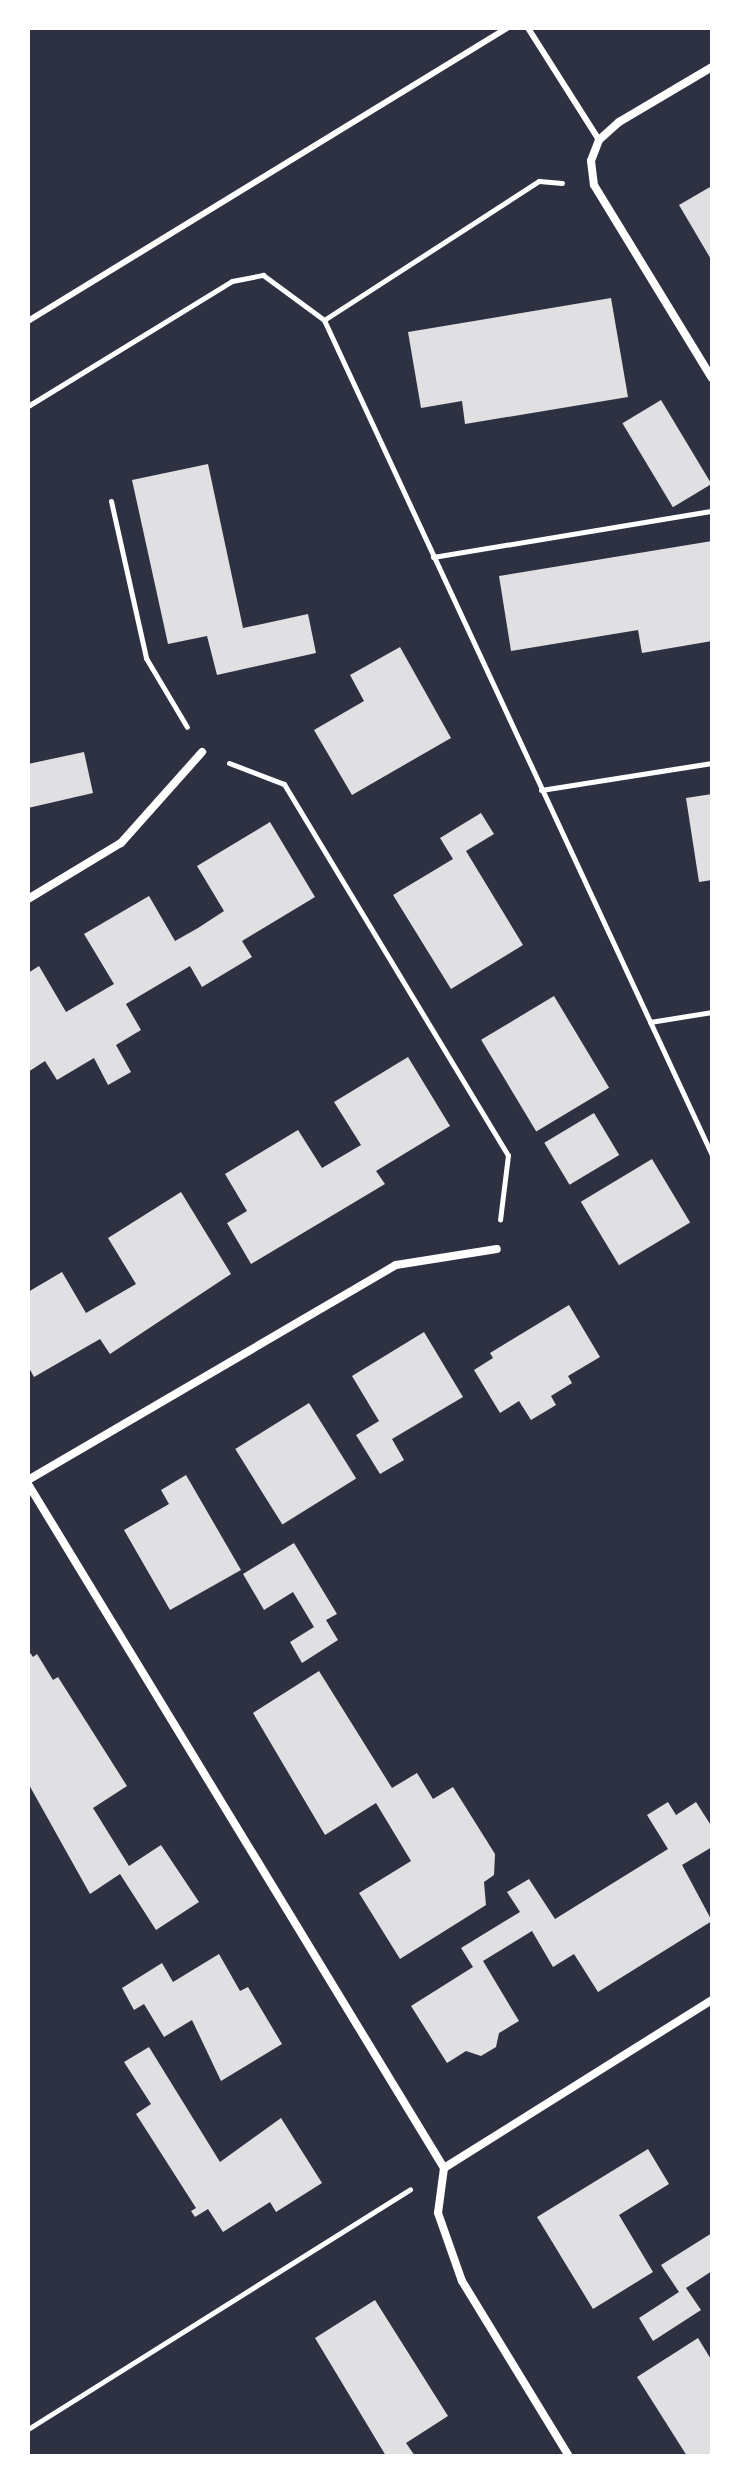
<!DOCTYPE html>
<style>
body{margin:0}
#map{position:relative;width:740px;height:2484px;overflow:hidden;background:#2d3142;font-family:Commissioner,sans-serif}
div>[style]{position:absolute}
[style*='--x']{left:calc(var(--x)*1px);top:calc(var(--y)*1px);width:calc(var(--w)*1px);rotate:calc(var(--a)*1deg)}
.building>*{inset:0;background:#e0e0e3;transform-origin:0 0}
.path>*{height:5px;margin:-2.5px;padding:0 2.5px;transform-origin:2.5px;border-radius:2.5px;background:#fff}
.service>*{height:6px;margin:-3px;padding:0 3px;transform-origin:3px;border-radius:3px;background:#fff}
.minor>*{height:8px;margin:-4px;padding:0 4px;transform-origin:4px;border-radius:4px;background:#fff}
span{translate:-50% -50%;white-space:nowrap;text-align:center;line-height:1.15;-webkit-text-stroke:8px #fff;paint-order:stroke}
.frame{position:absolute;inset:0;border:30px solid #fff;pointer-events:none}
</style>
<div id="map">
<div class="building">
<div style="clip-path:polygon(710px 187px,712px 189px,712px 261px,679px 205px)"></div>
<div style="clip-path:polygon(611px 298px,628px 397px,465px 424px,462px 401px,421px 408px,408px 332px)"></div>
<div style="left:661px;top:400px;width:98px;height:45px;rotate:59deg"></div>
<div style="clip-path:polygon(208px 464px,243px 628px,308px 614px,316px 653px,217px 675px,207px 636px,168px 644px,132px 480px)"></div>
<div style="clip-path:polygon(712px 541px,712px 641px,642px 653px,638px 630px,511px 651px,499px 576px)"></div>
<div style="clip-path:polygon(400px 647px,451px 738px,352px 795px,314px 730px,364px 701px,350px 675px)"></div>
<div style="clip-path:polygon(84px 752px,93px 793px,28px 808px,28px 764px)"></div>
<div style="clip-path:polygon(712px 794px,712px 880px,699px 882px,686px 798px)"></div>
<div style="clip-path:polygon(481px 813px,494px 834px,466px 851px,523px 945px,451px 989px,393px 895px,453px 859px,440px 838px)"></div>
<div style="clip-path:polygon(270px 822px,315px 897px,242px 941px,252px 957px,202px 987px,190px 966px,126px 1004px,141px 1030px,116px 1045px,131px 1072px,108px 1085px,94px 1058px,57px 1080px,45px 1061px,28px 1072px,28px 973px,39px 966px,66px 1012px,114px 984px,84px 934px,149px 896px,175px 941px,198px 928px,224px 911px,197px 866px)"></div>
<div style="left:554px;top:996px;width:107px;height:85px;rotate:59deg"></div>
<div style="clip-path:polygon(408px 1057px,450px 1126px,376px 1171px,385px 1184px,251px 1264px,227px 1223px,247px 1211px,225px 1174px,298px 1130px,322px 1168px,361px 1145px,334px 1102px)"></div>
<div style="left:594px;top:1113px;width:49px;height:58px;rotate:59deg"></div>
<div style="left:652px;top:1159px;width:74px;height:83px;rotate:59deg"></div>
<div style="clip-path:polygon(181px 1192px,231px 1274px,110px 1354px,100px 1339px,34px 1377px,28px 1366px,28px 1292px,62px 1272px,86px 1313px,136px 1284px,108px 1238px)"></div>
<div style="clip-path:polygon(569px 1305px,600px 1357px,568px 1376px,572px 1383px,551px 1396px,556px 1405px,531px 1420px,519px 1401px,500px 1413px,474px 1370px,493px 1358px,490px 1353px)"></div>
<div style="clip-path:polygon(424px 1332px,463px 1397px,392px 1439px,404px 1460px,380px 1474px,356px 1435px,379px 1421px,352px 1376px)"></div>
<div style="left:309px;top:1403px;width:89px;height:87px;rotate:58deg"></div>
<div style="clip-path:polygon(186px 1475px,241px 1570px,170px 1610px,124px 1530px,169px 1504px,161px 1490px)"></div>
<div style="clip-path:polygon(294px 1543px,337px 1614px,326px 1620px,338px 1640px,302px 1663px,290px 1642px,314px 1627px,293px 1592px,264px 1610px,243px 1574px)"></div>
<div style="clip-path:polygon(28px 1650px,33px 1657px,37px 1654px,53px 1680px,58px 1677px,127px 1786px,93px 1808px,129px 1866px,161px 1845px,199px 1902px,156px 1930px,120px 1874px,90px 1894px,28px 1783px)"></div>
<div style="clip-path:polygon(319px 1671px,392px 1788px,417px 1773px,433px 1799px,453px 1787px,495px 1854px,494px 1875px,484px 1882px,486px 1905px,400px 1959px,359px 1893px,411px 1861px,376px 1803px,325px 1835px,253px 1713px)"></div>
<div style="clip-path:polygon(668px 1802px,676px 1815px,696px 1802px,712px 1827px,712px 1847px,682px 1865px,712px 1921px,598px 1992px,574px 1954px,553px 1967px,532px 1931px,483px 1961px,519px 2021px,499px 2033px,496px 2047px,481px 2056px,466px 2051px,447px 2063px,411px 2006px,473px 1967px,461px 1948px,520px 1912px,507px 1892px,529px 1879px,555px 1919px,668px 1849px,647px 1815px)"></div>
<div style="clip-path:polygon(219px 1954px,240px 1991px,248px 1987px,282px 2044px,221px 2081px,192px 2020px,164px 2037px,144px 2004px,134px 2010px,122px 1988px,162px 1963px,173px 1982px)"></div>
<div style="clip-path:polygon(149px 2047px,220px 2162px,281px 2118px,322px 2183px,276px 2212px,270px 2202px,223px 2232px,208px 2209px,195px 2217px,191px 2211px,196px 2208px,136px 2114px,151px 2104px,124px 2062px)"></div>
<div style="clip-path:polygon(648px 2149px,669px 2184px,619px 2215px,653px 2272px,593px 2309px,537px 2217px)"></div>
<div style="clip-path:polygon(712px 2233px,712px 2271px,686px 2288px,701px 2310px,653px 2341px,639px 2318px,679px 2292px,661px 2265px)"></div>
<div style="clip-path:polygon(375px 2300px,448px 2416px,406px 2443px,415px 2456px,386px 2456px,315px 2338px)"></div>
<div style="clip-path:polygon(698px 2338px,712px 2361px,712px 2456px,687px 2456px,637px 2377px)"></div>
</div>
<div class="path">
<div style="--x:324;--y:320;--w:256;--a:-32.9"></div>
<div style="--x:539;--y:181;--w:23;--a:5"></div>
<div style="--x:28;--y:406;--w:239;--a:-31.5"></div>
<div style="--x:232;--y:281;--w:32;--a:-11"></div>
<div style="--x:263;--y:275;--w:76;--a:36.4"></div>
<div style="--x:324;--y:320;--w:921;--a:65.08"></div>
<div style="--x:111;--y:501;--w:161;--a:77.4"></div>
<div style="--x:146;--y:658;--w:80;--a:59.3"></div>
<div style="--x:433;--y:557;--w:283;--a:-9.4"></div>
<div style="--x:229;--y:763;--w:59;--a:20.9"></div>
<div style="--x:284;--y:784;--w:433;--a:58.9"></div>
<div style="--x:508;--y:1155;--w:65;--a:97"></div>
<div style="--x:541;--y:790;--w:173;--a:-9"></div>
<div style="--x:650;--y:1022;--w:63;--a:-9.2"></div>
<div style="--x:28;--y:2429;--w:451;--a:-32.1"></div>
</div>
<div class="service">
<div style="--x:528;--y:28;--w:133;--a:57.6"></div>
<div style="--x:28;--y:321;--w:562;--a:-31.45"></div>
</div>
<div class="minor">
<div style="--x:712;--y:67;--w:108;--a:149.4"></div>
<div style="--x:619;--y:122;--w:27;--a:138"></div>
<div style="--x:599;--y:140;--w:22;--a:111"></div>
<div style="--x:591;--y:161;--w:24;--a:83"></div>
<div style="--x:594;--y:185;--w:226;--a:58.6"></div>
<div style="--x:28;--y:899;--w:109;--a:-31.1"></div>
<div style="--x:121;--y:843;--w:122;--a:-48.3"></div>
<div style="--x:28;--y:1480;--w:426;--a:-30.3"></div>
<div style="--x:396;--y:1265;--w:102;--a:-9"></div>
<div style="--x:28;--y:1484;--w:801;--a:58.69"></div>
<div style="--x:444;--y:2168;--w:45;--a:97.6"></div>
<div style="--x:438;--y:2213;--w:72;--a:70.6"></div>
<div style="--x:462;--y:2281;--w:205;--a:58.6"></div>
<div style="--x:444;--y:2168;--w:316;--a:-32.1"></div>
</div>
<div class="frame"></div>
</div>
